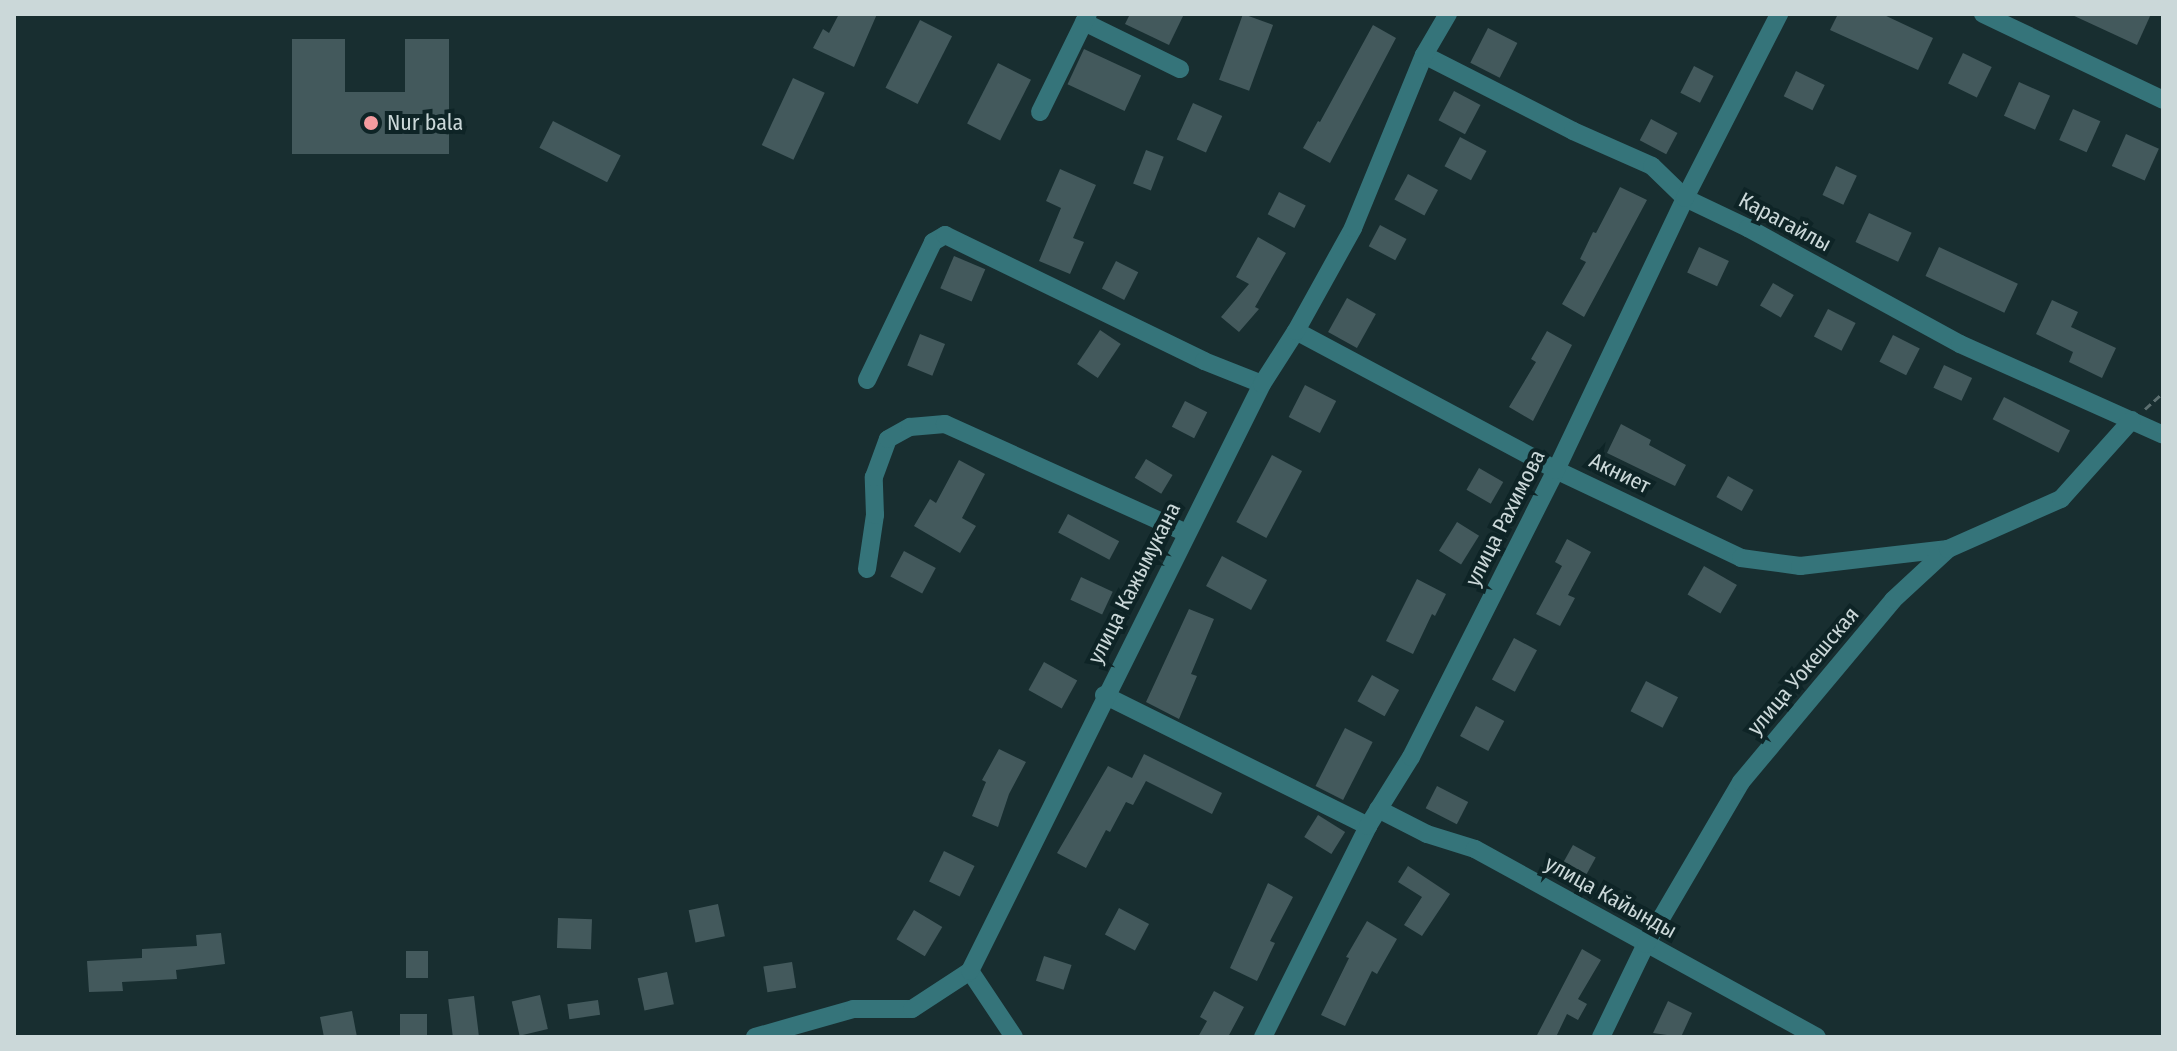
<!DOCTYPE html>
<meta charset="utf-8">
<style>
body{margin:0}
#map{position:relative;width:2177px;height:1051px;overflow:hidden;background:#182e30;font-family:"Fira Sans Condensed",sans-serif}
div>[style]{position:absolute}
[style*='--x']{left:calc(var(--x)*1px);top:calc(var(--y)*1px);width:calc(var(--w)*1px);rotate:calc(var(--a)*1deg)}
.building>*{inset:0;background:#43595c;transform-origin:0 0}
.path>*{height:3px;margin-top:-1.5px;transform-origin:0;background:repeating-linear-gradient(90deg,#5c6f70 0 8px,transparent 0 12px)}
.minor>*{height:18px;margin:-9px;padding:0 9px;transform-origin:9px;border-radius:9px;background:#35747a}
.dots>*{width:22px;height:22px;translate:-50% -50%;box-sizing:border-box;border:4px solid #0e2426;border-radius:50%}
span{translate:-50% -50%;white-space:nowrap;text-align:center;line-height:1.15;-webkit-text-stroke:8px #0e2426;paint-order:stroke}
.poi-label{font-size:22px;color:#cbd8d9}
.left{translate:0 -50%;text-align:left}
.street-label{font-size:22px;color:#cbd8d9}
.frame{position:absolute;inset:0;border:16px solid #cbd8d9;pointer-events:none}
</style>
<div id="map">
<div class="building">
<div style="clip-path:polygon(839px 14px,877px 14px,854px 67px,813px 48px,823px 29px,829px 33px)"></div>
<div style="clip-path:polygon(1130px 14px,1184px 14px,1169px 45px,1125px 24px)"></div>
<div style="left:1243px;top:14px;width:32px;height:70px;rotate:20deg"></div>
<div style="clip-path:polygon(1838px 14px,1882px 14px,1933px 38px,1918px 70px,1830px 30px)"></div>
<div style="clip-path:polygon(2070px 14px,2151px 14px,2137px 45px)"></div>
<div style="left:920px;top:20px;width:36px;height:76px;rotate:27deg"></div>
<div style="clip-path:polygon(1373px 25px,1396px 38px,1330px 163px,1303px 148px,1318px 121px,1320px 122px)"></div>
<div style="left:1488px;top:28px;width:33px;height:39px;rotate:27deg"></div>
<div style="clip-path:polygon(292px 39px,345px 39px,345px 92px,405px 92px,405px 39px,449px 39px,449px 154px,292px 154px)"></div>
<div style="left:1084px;top:49px;width:63px;height:39px;rotate:25deg"></div>
<div style="left:1963px;top:53px;width:32px;height:34px;rotate:26deg"></div>
<div style="left:998px;top:63px;width:37px;height:68px;rotate:27deg"></div>
<div style="left:1694px;top:66px;width:22px;height:30px;rotate:27deg"></div>
<div style="left:1796px;top:71px;width:32px;height:28px;rotate:26deg"></div>
<div style="left:793px;top:78px;width:35px;height:74px;rotate:25deg"></div>
<div style="left:2019px;top:82px;width:34px;height:37px;rotate:24deg"></div>
<div style="left:1454px;top:91px;width:30px;height:33px;rotate:28deg"></div>
<div style="left:1193px;top:103px;width:32px;height:40px;rotate:24deg"></div>
<div style="left:2073px;top:109px;width:30px;height:34px;rotate:24deg"></div>
<div style="left:1651px;top:119px;width:30px;height:24px;rotate:28deg"></div>
<div style="left:553px;top:121px;width:76px;height:30px;rotate:27deg"></div>
<div style="left:2126px;top:134px;width:36px;height:35px;rotate:24deg"></div>
<div style="left:1460px;top:137px;width:30px;height:33px;rotate:28deg"></div>
<div style="left:1146px;top:150px;width:19px;height:36px;rotate:21deg"></div>
<div style="left:1836px;top:166px;width:23px;height:32px;rotate:25deg"></div>
<div style="clip-path:polygon(1060px 169px,1096px 185px,1073px 238px,1084px 242px,1070px 274px,1039px 261px,1061px 208px,1046px 201px)"></div>
<div style="left:1408px;top:174px;width:34px;height:29px;rotate:28deg"></div>
<div style="clip-path:polygon(1620px 187px,1647px 200px,1584px 317px,1562px 304px,1586px 262px,1580px 259px,1593px 232px,1596px 233px)"></div>
<div style="left:1279px;top:192px;width:30px;height:25px;rotate:27deg"></div>
<div style="left:1869px;top:213px;width:47px;height:32px;rotate:25deg"></div>
<div style="left:1380px;top:225px;width:30px;height:24px;rotate:28deg"></div>
<div style="clip-path:polygon(1258px 237px,1286px 253px,1255px 307px,1259px 309px,1239px 332px,1221px 317px,1249px 284px,1236px 277px)"></div>
<div style="left:1699px;top:247px;width:33px;height:28px;rotate:25deg"></div>
<div style="left:1939px;top:247px;width:87px;height:32px;rotate:25deg"></div>
<div style="left:954px;top:256px;width:34px;height:35px;rotate:23deg"></div>
<div style="left:1116px;top:261px;width:25px;height:31px;rotate:27deg"></div>
<div style="left:1773px;top:283px;width:24px;height:26px;rotate:30deg"></div>
<div style="left:1347px;top:298px;width:33px;height:39px;rotate:29deg"></div>
<div style="clip-path:polygon(2052px 300px,2078px 312px,2071px 327px,2116px 348px,2102px 378px,2069px 362px,2073px 352px,2036px 334px)"></div>
<div style="left:1828px;top:309px;width:31px;height:31px;rotate:27deg"></div>
<div style="left:1100px;top:330px;width:25px;height:41px;rotate:34deg"></div>
<div style="clip-path:polygon(1547px 331px,1572px 345px,1533px 421px,1509px 407px,1536px 362px,1531px 359px)"></div>
<div style="left:920px;top:334px;width:27px;height:34px;rotate:22deg"></div>
<div style="left:1893px;top:335px;width:30px;height:30px;rotate:27deg"></div>
<div style="left:1944px;top:365px;width:31px;height:25px;rotate:25deg"></div>
<div style="left:1305px;top:385px;width:35px;height:36px;rotate:27deg"></div>
<div style="left:2004px;top:397px;width:74px;height:25px;rotate:27deg"></div>
<div style="left:1185px;top:401px;width:25px;height:29px;rotate:27deg"></div>
<div style="clip-path:polygon(1621px 424px,1651px 440px,1649px 445px,1686px 465px,1675px 486px,1607px 453px)"></div>
<div style="left:1272px;top:455px;width:34px;height:76px;rotate:28deg"></div>
<div style="left:1146px;top:459px;width:31px;height:22px;rotate:31deg"></div>
<div style="clip-path:polygon(959px 460px,985px 474px,962px 518px,976px 526px,960px 553px,914px 526px,930px 499px,936px 503px)"></div>
<div style="left:1479px;top:468px;width:28px;height:25px;rotate:30deg"></div>
<div style="left:1728px;top:476px;width:29px;height:24px;rotate:29deg"></div>
<div style="left:1068px;top:514px;width:58px;height:21px;rotate:28deg"></div>
<div style="left:1457px;top:522px;width:26px;height:34px;rotate:32deg"></div>
<div style="clip-path:polygon(1567px 539px,1591px 552px,1568px 595px,1575px 598px,1560px 626px,1536px 614px,1562px 566px,1555px 562px)"></div>
<div style="left:904px;top:551px;width:36px;height:29px;rotate:28deg"></div>
<div style="left:1222px;top:556px;width:51px;height:34px;rotate:28deg"></div>
<div style="left:1704px;top:566px;width:38px;height:33px;rotate:30deg"></div>
<div style="left:1081px;top:577px;width:35px;height:25px;rotate:25deg"></div>
<div style="clip-path:polygon(1417px 579px,1446px 594px,1435px 616px,1432px 614px,1413px 654px,1386px 641px)"></div>
<div style="clip-path:polygon(1189px 609px,1214px 619px,1191px 674px,1197px 676px,1179px 719px,1146px 702px)"></div>
<div style="left:1514px;top:638px;width:26px;height:47px;rotate:28deg"></div>
<div style="left:1044px;top:662px;width:38px;height:32px;rotate:29deg"></div>
<div style="left:1372px;top:675px;width:31px;height:30px;rotate:29deg"></div>
<div style="left:1646px;top:681px;width:36px;height:34px;rotate:27deg"></div>
<div style="left:1476px;top:706px;width:32px;height:34px;rotate:28deg"></div>
<div style="left:1345px;top:728px;width:31px;height:65px;rotate:27deg"></div>
<div style="clip-path:polygon(999px 749px,1026px 762px,1009px 794px,998px 827px,972px 816px,986px 782px,982px 780px)"></div>
<div style="clip-path:polygon(1144px 754px,1222px 793px,1212px 814px,1146px 781px,1133px 805px,1126px 802px,1110px 832px,1106px 830px,1086px 868px,1057px 853px,1108px 766px,1132px 778px)"></div>
<div style="left:1437px;top:786px;width:35px;height:25px;rotate:27deg"></div>
<div style="left:1318px;top:815px;width:32px;height:26px;rotate:32deg"></div>
<div style="left:1573px;top:845px;width:26px;height:23px;rotate:29deg"></div>
<div style="left:944px;top:851px;width:34px;height:34px;rotate:26deg"></div>
<div style="clip-path:polygon(1408px 866px,1450px 894px,1422px 936px,1404px 925px,1422px 897px,1398px 882px)"></div>
<div style="clip-path:polygon(1268px 883px,1293px 897px,1270px 941px,1275px 943px,1257px 981px,1230px 968px)"></div>
<div style="left:718px;top:904px;width:33px;height:30px;rotate:78deg"></div>
<div style="left:1119px;top:908px;width:34px;height:30px;rotate:28deg"></div>
<div style="left:914px;top:910px;width:33px;height:34px;rotate:31deg"></div>
<div style="left:558px;top:918px;width:34px;height:30px;rotate:2deg"></div>
<div style="clip-path:polygon(1367px 921px,1397px 939px,1377px 974px,1372px 971px,1345px 1026px,1321px 1015px,1349px 958px,1346px 957px)"></div>
<div style="clip-path:polygon(221px 933px,225px 964px,176px 970px,177px 979px,122px 982px,123px 991px,89px 992px,87px 961px,142px 958px,142px 949px,197px 946px,196px 935px)"></div>
<div style="clip-path:polygon(1582px 949px,1601px 960px,1578px 999px,1587px 1004px,1578px 1020px,1567px 1014px,1556px 1037px,1536px 1037px)"></div>
<div style="left:428px;top:951px;width:27px;height:22px;rotate:90deg"></div>
<div style="left:1044px;top:956px;width:29px;height:26px;rotate:18deg"></div>
<div style="left:792px;top:962px;width:26px;height:29px;rotate:81deg"></div>
<div style="left:667px;top:972px;width:33px;height:30px;rotate:78deg"></div>
<div style="clip-path:polygon(1214px 991px,1244px 1007px,1228px 1037px,1198px 1037px,1207px 1021px,1200px 1017px)"></div>
<div style="left:540px;top:995px;width:35px;height:29px;rotate:77deg"></div>
<div style="left:474px;top:996px;width:41px;height:26px;rotate:83deg"></div>
<div style="left:598px;top:1000px;width:15px;height:31px;rotate:82deg"></div>
<div style="clip-path:polygon(1668px 1001px,1692px 1013px,1681px 1037px,1653px 1033px)"></div>
<div style="clip-path:polygon(352px 1011px,357px 1037px,324px 1037px,320px 1017px)"></div>
<div style="left:400px;top:1014px;width:27px;height:23px"></div>
</div>
<div class="path">
<div style="--x:2145;--y:409;--w:24;--a:-42"></div>
</div>
<div class="minor">
<div style="--x:1983;--y:14;--w:199;--a:25.5"></div>
<div style="--x:1084;--y:22;--w:107;--a:26.1"></div>
<div style="--x:1424;--y:55;--w:167;--a:27"></div>
<div style="--x:1573;--y:131;--w:86;--a:23.9"></div>
<div style="--x:1652;--y:166;--w:46;--a:44.1"></div>
<div style="--x:1685;--y:198;--w:70;--a:25.5"></div>
<div style="--x:1748;--y:228;--w:242;--a:28.7"></div>
<div style="--x:1960;--y:344;--w:222;--a:24.1"></div>
<div style="--x:1040;--y:112;--w:109;--a:-63.9"></div>
<div style="--x:1296;--y:331;--w:295;--a:28.1"></div>
<div style="--x:1556;--y:470;--w:205;--a:25.4"></div>
<div style="--x:1741;--y:558;--w:60;--a:7.7"></div>
<div style="--x:1800;--y:566;--w:149;--a:-6.6"></div>
<div style="--x:867;--y:380;--w:153;--a:-64.4"></div>
<div style="--x:933;--y:242;--w:14;--a:-30"></div>
<div style="--x:945;--y:235;--w:288;--a:25.9"></div>
<div style="--x:1204;--y:361;--w:62;--a:21.6"></div>
<div style="--x:867;--y:569;--w:55;--a:-81.6"></div>
<div style="--x:875;--y:515;--w:38;--a:-92"></div>
<div style="--x:874;--y:477;--w:40;--a:-69.8"></div>
<div style="--x:888;--y:439;--w:25;--a:-29"></div>
<div style="--x:910;--y:427;--w:35;--a:-5"></div>
<div style="--x:945;--y:424;--w:265;--a:24.3"></div>
<div style="--x:1104;--y:695;--w:295;--a:26.4"></div>
<div style="--x:1378;--y:809;--w:55;--a:27"></div>
<div style="--x:1427;--y:834;--w:50;--a:17.4"></div>
<div style="--x:1475;--y:849;--w:390;--a:28.8"></div>
<div style="--x:970;--y:971;--w:79;--a:56.3"></div>
<div style="--x:755;--y:1037;--w:102;--a:-15.9"></div>
<div style="--x:853;--y:1009;--w:59;--a:0"></div>
<div style="--x:912;--y:1009;--w:69;--a:-33.2"></div>
<div style="--x:970;--y:971;--w:656;--a:-63.55"></div>
<div style="--x:1262;--y:384;--w:63;--a:-57.3"></div>
<div style="--x:1296;--y:331;--w:118;--a:-61"></div>
<div style="--x:1353;--y:228;--w:187;--a:-67.7"></div>
<div style="--x:1424;--y:55;--w:48;--a:-59.7"></div>
<div style="--x:1263;--y:1037;--w:236;--a:-63.5"></div>
<div style="--x:1368;--y:826;--w:81;--a:-58.1"></div>
<div style="--x:1411;--y:757;--w:322;--a:-63.2"></div>
<div style="--x:1556;--y:470;--w:301;--a:-64.6"></div>
<div style="--x:1685;--y:198;--w:207;--a:-62.9"></div>
<div style="--x:1601;--y:1037;--w:103;--a:-64.2"></div>
<div style="--x:1646;--y:944;--w:188;--a:-59.6"></div>
<div style="--x:1741;--y:782;--w:237;--a:-50.1"></div>
<div style="--x:1893;--y:600;--w:75;--a:-42.8"></div>
<div style="--x:1948;--y:549;--w:124;--a:-23.9"></div>
<div style="--x:2061;--y:499;--w:106;--a:-48.1"></div>
</div>
<div class="dots">
<div style="left:371px;top:123px;background:#f49b9f"></div>
</div>
<div class="poi-label">
<span class="left" style="left:387px;top:123px">Nur bala</span>
</div>
<div class="street-label">
<span style="left:1785px;top:222px;rotate:28deg">Карагайлы</span>
<span style="left:1620px;top:473px;rotate:26deg">Акниет</span>
<span style="left:1505px;top:518px;rotate:-63deg">улица Рахимова</span>
<span style="left:1134px;top:583px;rotate:-63deg">улица Кажымукана</span>
<span style="left:1803px;top:671px;rotate:-50deg">улица Уокешская</span>
<span style="left:1611px;top:897px;rotate:29deg">улица Кайынды</span>
</div>
<div class="frame"></div>
</div>
